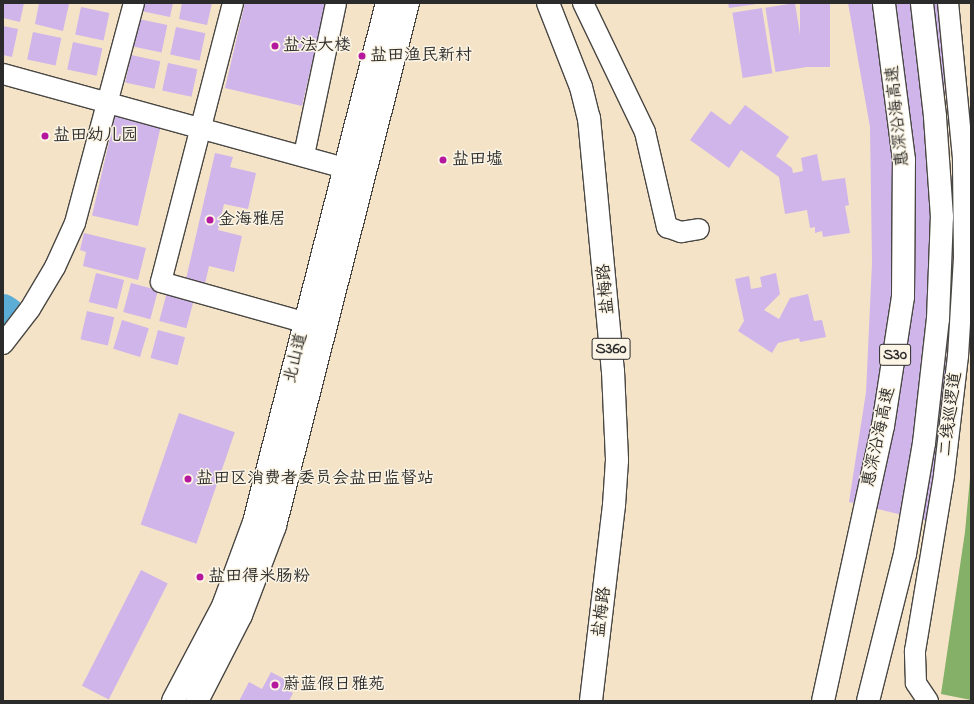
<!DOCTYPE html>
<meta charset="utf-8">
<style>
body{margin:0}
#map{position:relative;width:974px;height:704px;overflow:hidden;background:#f5e3c8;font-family:"Indie Flower","LXGW WenKai TC",sans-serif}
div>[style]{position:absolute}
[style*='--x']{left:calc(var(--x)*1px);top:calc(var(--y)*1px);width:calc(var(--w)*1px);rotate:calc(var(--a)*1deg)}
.forest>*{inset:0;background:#84b067}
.river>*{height:32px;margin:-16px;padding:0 16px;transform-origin:16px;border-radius:16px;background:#5badd6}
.building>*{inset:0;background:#cfb5ea;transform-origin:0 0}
.roads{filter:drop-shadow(1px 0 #494743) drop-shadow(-1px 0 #494743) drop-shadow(0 1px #494743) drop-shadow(0 -1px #494743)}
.minor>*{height:20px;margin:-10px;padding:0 10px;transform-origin:10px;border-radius:10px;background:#fff}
.major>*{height:22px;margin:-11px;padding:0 11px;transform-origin:11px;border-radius:11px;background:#fff}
.highway>*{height:22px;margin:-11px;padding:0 11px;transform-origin:11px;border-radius:11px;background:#fff}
.dots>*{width:11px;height:11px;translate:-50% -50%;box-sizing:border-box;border:2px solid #fcf5e5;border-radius:50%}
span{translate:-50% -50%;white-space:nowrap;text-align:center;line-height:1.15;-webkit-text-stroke:3px #fcf5e5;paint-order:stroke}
.shield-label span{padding:1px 3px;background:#fcf5e5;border:1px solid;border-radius:3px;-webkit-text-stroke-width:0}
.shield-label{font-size:16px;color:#2b2b2b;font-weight:700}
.poi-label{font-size:17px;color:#2b2b2b}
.left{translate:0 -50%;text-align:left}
.street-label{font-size:17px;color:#2b2b2b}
.frame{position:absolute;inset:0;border:4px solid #2b2b2b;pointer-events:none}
</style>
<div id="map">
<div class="forest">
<div style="clip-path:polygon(971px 467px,971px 700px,941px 694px,965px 532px)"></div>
</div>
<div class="river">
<div style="--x:3;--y:310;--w:6;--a:31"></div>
</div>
<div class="building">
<div style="clip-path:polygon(3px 3px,24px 3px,20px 22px,3px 18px)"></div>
<div style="clip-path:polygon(39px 3px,69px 4px,63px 31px,35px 24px)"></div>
<div style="clip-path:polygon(143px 3px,173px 3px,170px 17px,141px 11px)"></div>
<div style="clip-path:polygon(182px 3px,212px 3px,207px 25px,179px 19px)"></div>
<div style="clip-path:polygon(245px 3px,326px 3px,302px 106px,225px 88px)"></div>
<div style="clip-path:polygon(728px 3px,757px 3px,757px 4px,729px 8px)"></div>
<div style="left:795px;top:3px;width:65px;height:30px;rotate:81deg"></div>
<div style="left:800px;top:3px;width:30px;height:64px"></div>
<div style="clip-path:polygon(848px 3px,941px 3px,952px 267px,943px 410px,927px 521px,849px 502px,866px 392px,872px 263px,870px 127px)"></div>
<div style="left:81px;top:7px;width:29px;height:28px;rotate:12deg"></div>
<div style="left:762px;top:8px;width:66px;height:30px;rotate:81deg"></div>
<div style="left:139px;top:19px;width:29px;height:28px;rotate:12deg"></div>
<div style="clip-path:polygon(3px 26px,18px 29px,12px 57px,3px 55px)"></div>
<div style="left:176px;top:27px;width:30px;height:28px;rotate:12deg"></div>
<div style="left:33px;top:32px;width:29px;height:28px;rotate:12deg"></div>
<div style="left:73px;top:42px;width:30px;height:28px;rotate:12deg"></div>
<div style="left:131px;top:55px;width:30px;height:28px;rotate:12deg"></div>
<div style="left:168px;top:63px;width:30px;height:28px;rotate:12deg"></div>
<div style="clip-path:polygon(745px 105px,789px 137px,776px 156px,792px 168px,793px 173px,803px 171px,801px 158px,817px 154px,822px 181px,845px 178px,849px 205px,845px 206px,850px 233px,823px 237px,822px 231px,815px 233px,815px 227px,810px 228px,807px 210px,785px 214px,779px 177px,741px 150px,729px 168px,690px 140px,711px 111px,730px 125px)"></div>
<div style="left:115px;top:116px;width:47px;height:102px;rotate:13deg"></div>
<div style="clip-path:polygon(215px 153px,233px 157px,230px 167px,256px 173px,248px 209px,224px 204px,218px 230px,242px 236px,234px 272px,209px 266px,205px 284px,186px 279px)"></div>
<div style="clip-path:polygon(84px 233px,146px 248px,138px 280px,83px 266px,86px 252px,80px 250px)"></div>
<div style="left:96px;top:273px;width:29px;height:30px;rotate:14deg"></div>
<div style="clip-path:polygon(776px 273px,780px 294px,764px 310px,779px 319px,790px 298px,808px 294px,814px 321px,822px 320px,826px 337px,800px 342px,799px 338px,778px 343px,772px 353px,738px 331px,744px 321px,735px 279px,749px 276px,751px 289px,762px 287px,760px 277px)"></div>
<div style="left:131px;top:283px;width:28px;height:30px;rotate:15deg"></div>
<div style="left:167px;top:292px;width:28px;height:30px;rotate:15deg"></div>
<div style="left:87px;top:311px;width:28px;height:29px;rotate:13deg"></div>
<div style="left:122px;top:320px;width:28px;height:30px;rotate:17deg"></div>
<div style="left:158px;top:330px;width:28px;height:29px;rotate:15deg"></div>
<div style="left:179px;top:413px;width:59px;height:118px;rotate:19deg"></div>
<div style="left:141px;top:570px;width:30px;height:130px;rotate:27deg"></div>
<div style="clip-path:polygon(271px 672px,288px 681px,284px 688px,293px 693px,289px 701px,239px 701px,249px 682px,262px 689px)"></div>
</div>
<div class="roads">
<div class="minor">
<div style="--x:233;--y:3;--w:288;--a:104.5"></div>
<div style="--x:161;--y:282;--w:166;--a:15.7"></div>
<div style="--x:583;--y:3;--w:143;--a:64.3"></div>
<div style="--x:645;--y:132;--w:98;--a:77"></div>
<div style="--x:667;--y:227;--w:15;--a:20"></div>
<div style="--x:681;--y:232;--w:18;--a:-9"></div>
<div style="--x:3;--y:74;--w:355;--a:15.4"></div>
<div style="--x:304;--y:155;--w:155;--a:-78.1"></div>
<div style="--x:3;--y:344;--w:44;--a:-52.4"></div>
<div style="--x:30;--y:309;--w:49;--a:-59.2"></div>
<div style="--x:55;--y:267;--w:48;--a:-65.6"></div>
<div style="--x:75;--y:223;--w:228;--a:-75"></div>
<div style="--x:928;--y:701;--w:22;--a:-124"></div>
<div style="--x:916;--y:683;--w:32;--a:-92"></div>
<div style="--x:915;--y:651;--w:178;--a:-80.6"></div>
<div style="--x:944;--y:475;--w:120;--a:-83.3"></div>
<div style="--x:958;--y:356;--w:97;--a:-86.5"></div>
<div style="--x:964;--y:259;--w:101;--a:-90.6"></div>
<div style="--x:963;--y:158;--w:156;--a:-95.5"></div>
</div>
<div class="major">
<div style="--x:548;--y:3;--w:90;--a:68.6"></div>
<div style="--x:581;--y:87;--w:32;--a:76"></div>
<div style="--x:589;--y:118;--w:254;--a:84.6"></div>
<div style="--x:613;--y:371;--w:89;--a:87.4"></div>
<div style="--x:617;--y:460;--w:45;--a:93.8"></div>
<div style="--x:614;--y:505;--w:197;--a:96.7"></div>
<div style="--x:173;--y:701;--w:107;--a:-62.2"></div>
<div style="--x:223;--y:606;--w:90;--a:-69.7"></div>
<div style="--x:254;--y:522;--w:536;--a:-75.63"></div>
<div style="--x:197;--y:701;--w:97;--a:-62.9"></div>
<div style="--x:241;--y:615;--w:95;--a:-69.1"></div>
<div style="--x:275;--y:526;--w:540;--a:-75.73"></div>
</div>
<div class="highway">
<div style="--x:823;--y:701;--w:281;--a:-77.7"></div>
<div style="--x:883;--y:426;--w:131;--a:-81.2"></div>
<div style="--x:903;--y:297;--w:137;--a:-89.6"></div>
<div style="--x:904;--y:160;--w:158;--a:-97.3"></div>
<div style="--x:868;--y:701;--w:152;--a:-75.9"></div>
<div style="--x:905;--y:554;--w:113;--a:-80.3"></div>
<div style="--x:924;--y:443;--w:125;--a:-83.6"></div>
<div style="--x:938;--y:319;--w:102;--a:-87.8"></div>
<div style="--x:942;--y:217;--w:101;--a:-94"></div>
<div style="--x:935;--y:116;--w:114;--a:-96.6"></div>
</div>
</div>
<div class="dots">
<div style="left:275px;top:46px;background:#b5179e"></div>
<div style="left:362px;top:56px;background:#b5179e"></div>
<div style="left:45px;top:136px;background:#b5179e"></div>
<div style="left:443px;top:160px;background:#b5179e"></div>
<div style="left:210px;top:220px;background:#b5179e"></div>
<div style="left:188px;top:479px;background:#b5179e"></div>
<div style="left:200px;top:577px;background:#b5179e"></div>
<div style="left:275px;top:685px;background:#b5179e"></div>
</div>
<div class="shield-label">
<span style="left:611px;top:349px">S360</span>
<span style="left:895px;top:355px">S30</span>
</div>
<div class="poi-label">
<span class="left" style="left:283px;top:46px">盐法大楼</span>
<span class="left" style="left:370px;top:56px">盐田渔民新村</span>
<span class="left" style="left:53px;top:136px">盐田幼儿园</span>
<span class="left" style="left:452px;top:160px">盐田墟</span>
<span class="left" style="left:218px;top:220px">金海雅居</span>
<span class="left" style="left:196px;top:479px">盐田区消费者委员会盐田监督站</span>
<span class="left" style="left:208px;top:577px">盐田得米肠粉</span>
<span class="left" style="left:283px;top:685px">蔚蓝假日雅苑</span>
</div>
<div class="street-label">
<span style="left:898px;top:116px;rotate:-96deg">惠深沿海高速</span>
<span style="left:606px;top:289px;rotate:-95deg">盐梅路</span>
<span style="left:296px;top:358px;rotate:-76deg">北山道</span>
<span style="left:951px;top:414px;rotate:-83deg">二线巡逻道</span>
<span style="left:879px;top:437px;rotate:-78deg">惠深沿海高速</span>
<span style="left:602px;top:612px;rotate:-83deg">盐梅路</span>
</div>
<div class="frame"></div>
</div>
